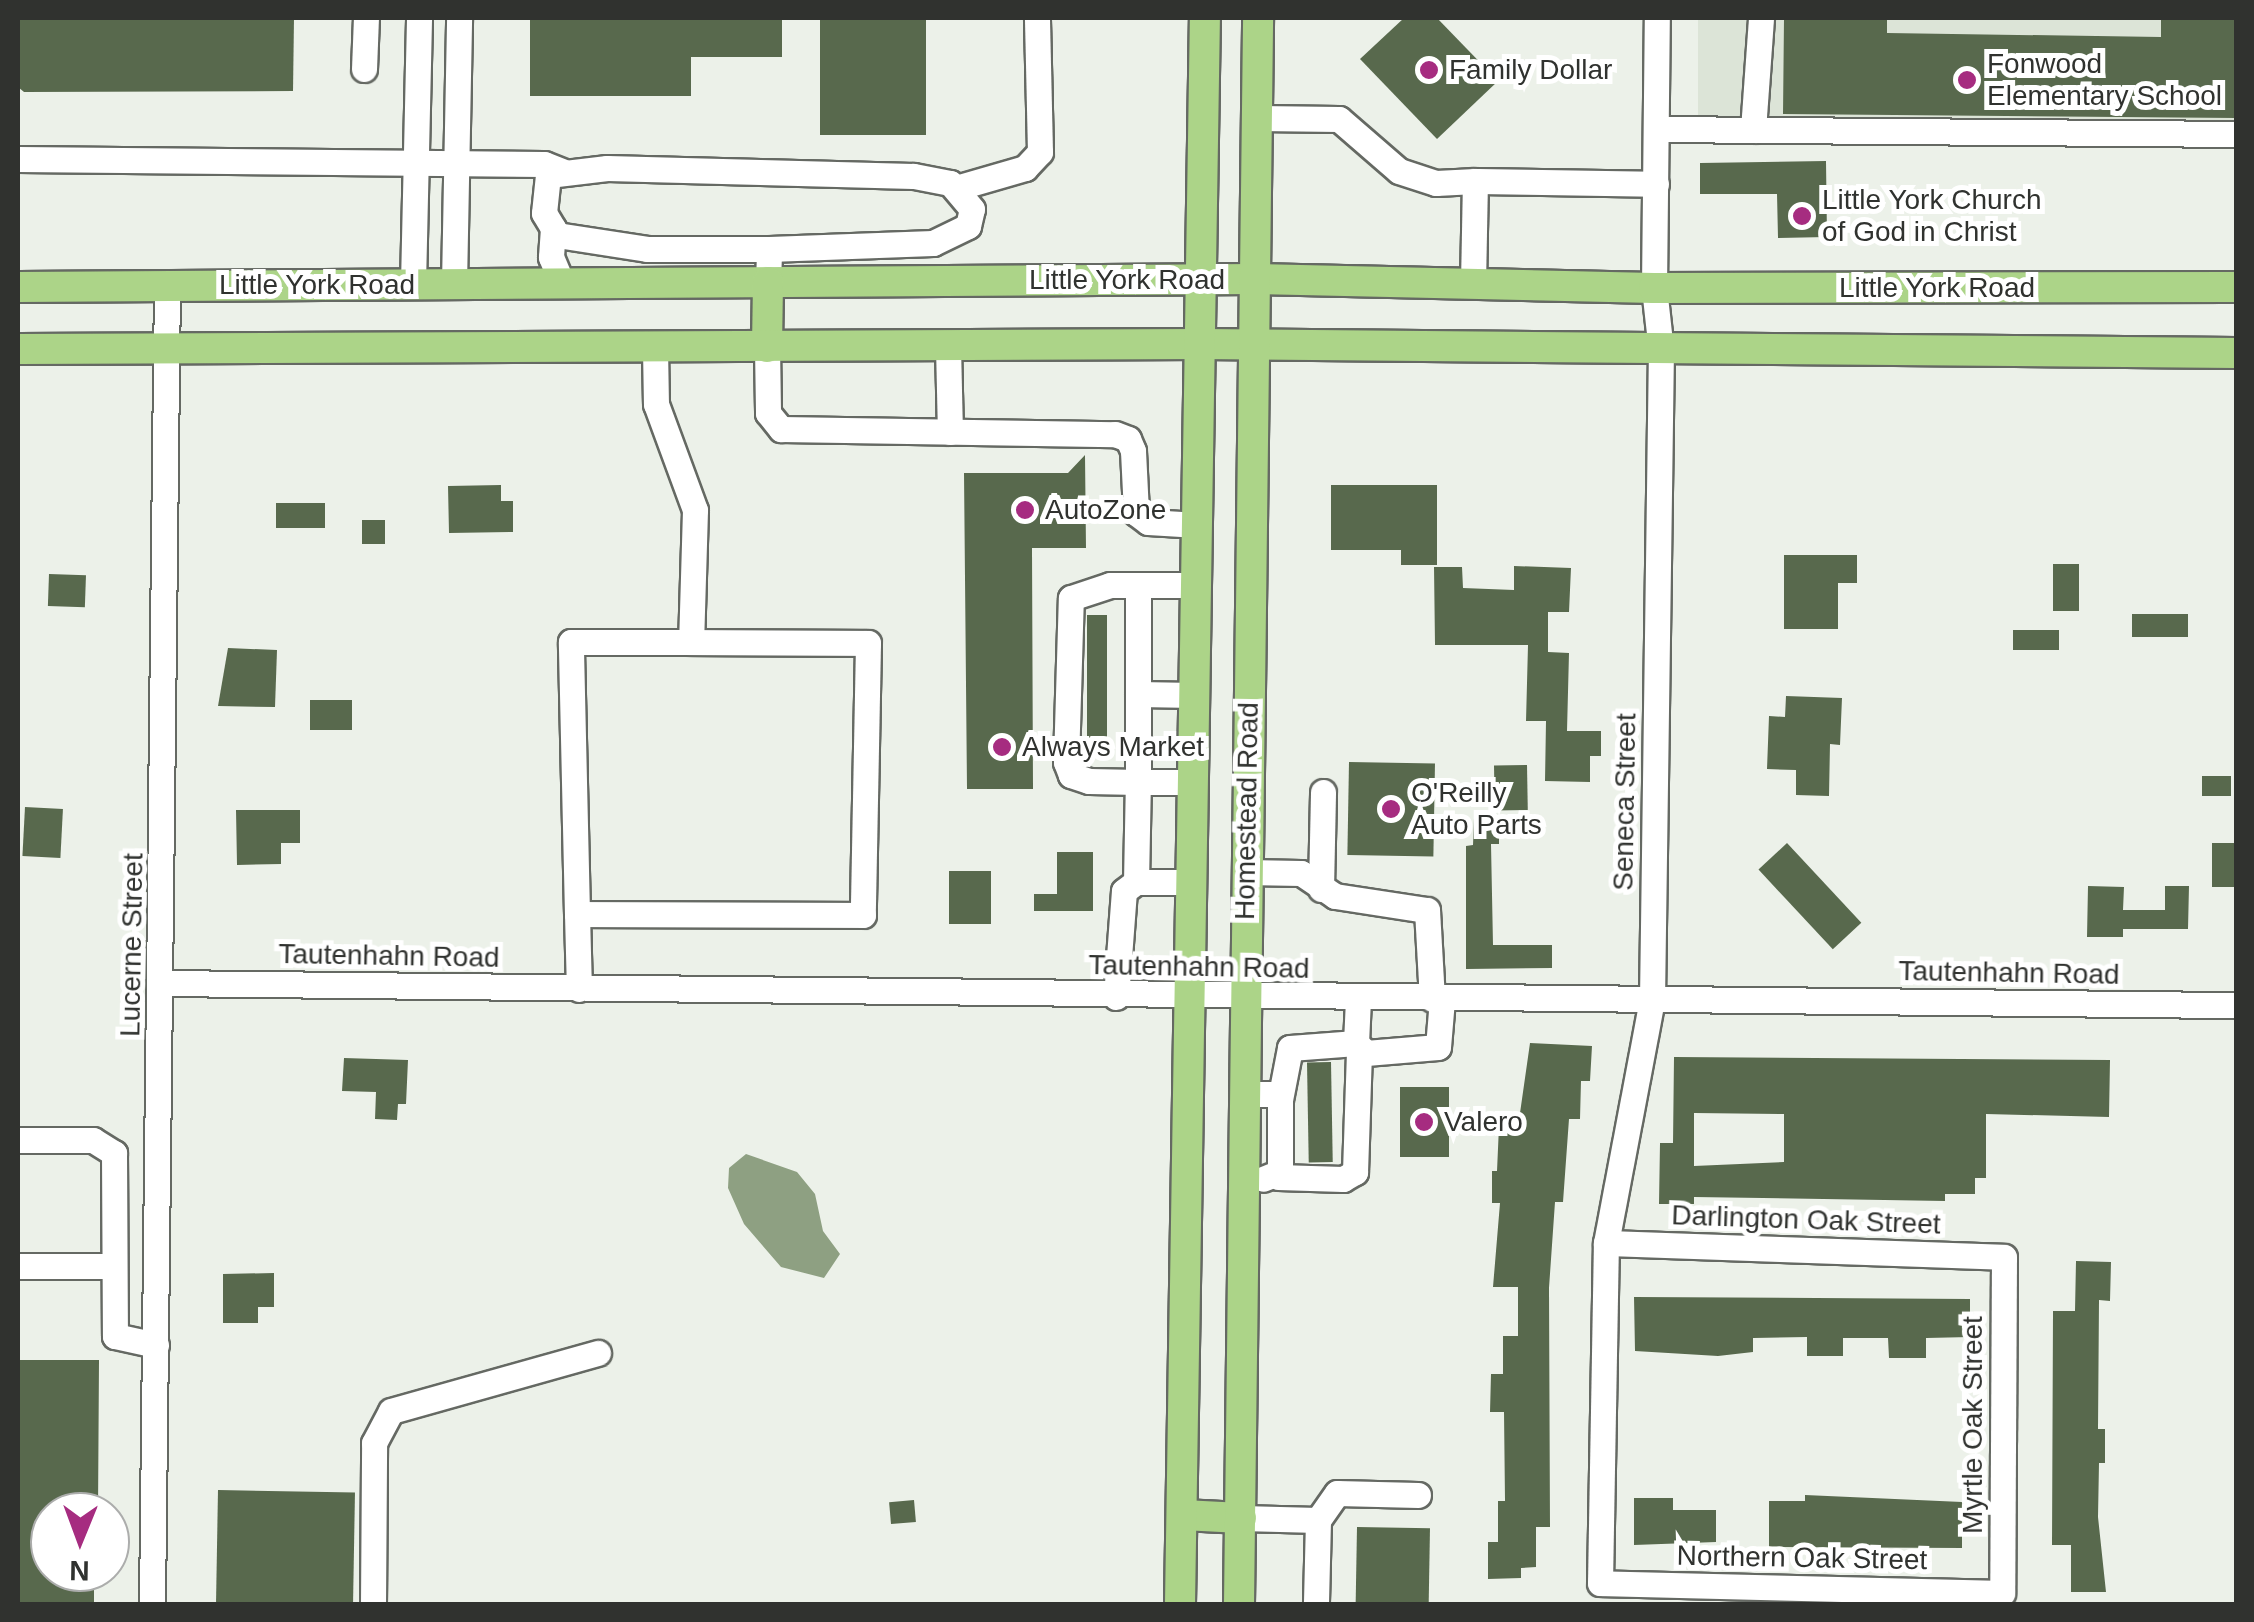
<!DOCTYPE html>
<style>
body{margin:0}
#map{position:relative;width:2254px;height:1622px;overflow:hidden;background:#ecf1e9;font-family:Arial,sans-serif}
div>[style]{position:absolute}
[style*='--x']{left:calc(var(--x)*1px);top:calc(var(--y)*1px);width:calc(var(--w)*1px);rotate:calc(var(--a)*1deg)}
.built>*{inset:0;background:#dce4d7;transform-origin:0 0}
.water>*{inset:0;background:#8ea082}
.building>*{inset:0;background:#58694d;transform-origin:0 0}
.roads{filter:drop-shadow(2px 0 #656963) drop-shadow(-2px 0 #656963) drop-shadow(0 2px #656963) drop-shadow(0 -2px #656963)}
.minor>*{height:25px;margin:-12.5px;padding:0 12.5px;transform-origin:12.5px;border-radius:12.5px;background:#fff}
.major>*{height:30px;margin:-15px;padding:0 15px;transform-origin:15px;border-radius:15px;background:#acd488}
.dots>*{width:28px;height:28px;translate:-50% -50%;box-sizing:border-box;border:5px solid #fff;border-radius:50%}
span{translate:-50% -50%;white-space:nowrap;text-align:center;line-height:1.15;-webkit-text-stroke:10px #fff;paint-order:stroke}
.poi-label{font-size:28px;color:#30322f}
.left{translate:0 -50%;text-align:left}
.street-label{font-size:28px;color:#30322f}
.frame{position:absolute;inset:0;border:20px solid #30322f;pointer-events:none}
.north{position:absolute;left:30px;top:1492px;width:100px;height:100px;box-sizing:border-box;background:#fff;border:2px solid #acadac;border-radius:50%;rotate:181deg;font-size:28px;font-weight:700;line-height:40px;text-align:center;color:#30322f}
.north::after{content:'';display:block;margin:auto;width:35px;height:45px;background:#a62c80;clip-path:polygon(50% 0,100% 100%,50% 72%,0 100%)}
</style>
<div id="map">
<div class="built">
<div style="left:1698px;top:18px;width:538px;height:124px"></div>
</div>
<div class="water">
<div style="clip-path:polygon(746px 1154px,797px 1172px,815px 1194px,823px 1231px,840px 1254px,824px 1278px,781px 1267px,744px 1224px,728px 1188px,729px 1168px)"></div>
</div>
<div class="building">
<div style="clip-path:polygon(18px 18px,294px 18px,293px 91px,24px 92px,18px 87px)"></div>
<div style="clip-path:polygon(530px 18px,782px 18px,782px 57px,691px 57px,691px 96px,530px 96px)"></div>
<div style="left:820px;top:18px;width:106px;height:117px"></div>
<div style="clip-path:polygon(1404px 18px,1437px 18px,1498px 81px,1437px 139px,1360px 59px)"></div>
<div style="clip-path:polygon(1784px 18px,1887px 18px,1887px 33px,2161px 37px,2161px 18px,2236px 18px,2236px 118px,1783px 114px)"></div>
<div style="clip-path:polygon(1826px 161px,1827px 237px,1778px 238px,1777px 194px,1700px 194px,1700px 163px)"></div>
<div style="clip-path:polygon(1085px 455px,1086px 548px,1032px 548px,1033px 789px,967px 789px,964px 473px,1068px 473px)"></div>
<div style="clip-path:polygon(501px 485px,501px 501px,513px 501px,513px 532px,449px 533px,448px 486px)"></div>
<div style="clip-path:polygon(1331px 485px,1437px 485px,1437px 565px,1401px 565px,1401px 550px,1331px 550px)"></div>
<div style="left:276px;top:503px;width:49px;height:25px"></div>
<div style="left:385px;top:520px;width:24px;height:23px;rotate:90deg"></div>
<div style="clip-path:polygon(1784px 555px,1857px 555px,1857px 583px,1838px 583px,1838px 629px,1784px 629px)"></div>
<div style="left:2053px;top:564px;width:26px;height:47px"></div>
<div style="clip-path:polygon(1514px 566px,1571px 568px,1569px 612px,1548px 612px,1548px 652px,1569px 653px,1567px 731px,1601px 731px,1601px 756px,1590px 756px,1590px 782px,1545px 781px,1546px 721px,1526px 721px,1528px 645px,1435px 645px,1434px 567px,1462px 567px,1463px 588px,1514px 590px)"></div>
<div style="left:49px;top:574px;width:37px;height:32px;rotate:2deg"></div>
<div style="left:2132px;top:614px;width:56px;height:23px"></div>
<div style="left:1087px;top:615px;width:20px;height:136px"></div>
<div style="left:2013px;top:630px;width:46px;height:20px"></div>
<div style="clip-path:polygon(228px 648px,277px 650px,275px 707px,218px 706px)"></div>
<div style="clip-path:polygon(1786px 696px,1842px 698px,1840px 745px,1830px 744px,1829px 796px,1796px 795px,1796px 770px,1767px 769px,1769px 716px,1785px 717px)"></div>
<div style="left:310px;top:700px;width:42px;height:30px"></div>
<div style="left:1349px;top:762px;width:86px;height:93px;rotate:1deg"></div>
<div style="left:1527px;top:765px;width:45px;height:33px;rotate:89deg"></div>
<div style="left:2202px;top:776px;width:29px;height:20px"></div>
<div style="left:25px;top:807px;width:38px;height:49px;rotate:3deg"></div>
<div style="clip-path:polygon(236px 810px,300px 810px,300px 843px,281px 843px,281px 864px,237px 865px)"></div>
<div style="clip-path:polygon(1474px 818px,1499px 819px,1499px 844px,1491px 844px,1493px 945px,1552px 945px,1552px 968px,1466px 969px,1466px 846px,1473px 845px)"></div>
<div style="left:1787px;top:843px;width:109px;height:39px;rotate:47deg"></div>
<div style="left:2212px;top:843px;width:24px;height:44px"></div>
<div style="clip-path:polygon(1057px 852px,1093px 852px,1093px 911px,1034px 911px,1034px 894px,1057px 894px)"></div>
<div style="left:949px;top:871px;width:42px;height:53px"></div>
<div style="clip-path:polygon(2088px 886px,2124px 887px,2123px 910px,2165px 910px,2165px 886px,2189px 886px,2188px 929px,2123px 929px,2123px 937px,2087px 937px)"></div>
<div style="clip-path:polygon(1530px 1043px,1592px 1046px,1590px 1081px,1581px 1081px,1580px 1119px,1569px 1119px,1563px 1202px,1555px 1202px,1549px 1288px,1550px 1527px,1536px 1527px,1536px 1567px,1521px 1568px,1521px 1578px,1488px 1579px,1488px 1542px,1498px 1542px,1498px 1501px,1505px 1501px,1504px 1412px,1490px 1412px,1491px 1374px,1503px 1374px,1503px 1336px,1518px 1336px,1518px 1287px,1493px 1287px,1500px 1203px,1492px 1203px,1492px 1171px,1497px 1171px,1499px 1126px,1518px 1127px)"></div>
<div style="clip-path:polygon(evenodd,1674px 1057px,2110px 1060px,2109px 1117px,1986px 1114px,1986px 1178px,1975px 1178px,1975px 1194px,1945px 1194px,1945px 1201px,1694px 1197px,1694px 1204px,1659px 1204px,1660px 1143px,1673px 1143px,1674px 1057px,1694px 1113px,1784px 1114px,1784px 1162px,1694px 1166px,1694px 1113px)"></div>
<div style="clip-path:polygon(344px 1058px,408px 1060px,406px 1104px,398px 1104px,397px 1120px,375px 1119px,376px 1092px,342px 1091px)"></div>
<div style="left:1331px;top:1062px;width:100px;height:24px;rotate:89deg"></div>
<div style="left:1400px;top:1087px;width:49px;height:70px"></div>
<div style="clip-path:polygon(2076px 1261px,2111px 1262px,2110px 1301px,2099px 1300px,2098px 1429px,2105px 1429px,2105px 1463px,2099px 1463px,2098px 1517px,2106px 1592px,2071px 1592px,2071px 1545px,2052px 1545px,2053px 1311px,2075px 1311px)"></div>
<div style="clip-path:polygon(274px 1273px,274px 1307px,258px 1307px,258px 1323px,223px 1323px,223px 1274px)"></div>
<div style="clip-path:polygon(1634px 1297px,1970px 1299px,1970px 1337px,1926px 1338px,1926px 1358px,1889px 1358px,1888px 1338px,1843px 1338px,1843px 1356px,1807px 1356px,1807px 1337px,1753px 1338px,1753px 1352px,1718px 1356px,1635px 1351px)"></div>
<div style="clip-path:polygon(18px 1360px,99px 1360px,98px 1512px,50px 1512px,50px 1575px,94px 1576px,94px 1604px,18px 1604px)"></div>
<div style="left:218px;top:1490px;width:137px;height:114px;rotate:1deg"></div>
<div style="clip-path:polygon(1805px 1495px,1962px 1502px,1962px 1548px,1769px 1547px,1769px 1501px,1805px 1501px)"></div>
<div style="clip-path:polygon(1634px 1498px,1673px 1498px,1673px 1510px,1716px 1510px,1716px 1542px,1634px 1545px)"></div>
<div style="left:914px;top:1500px;width:22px;height:25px;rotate:85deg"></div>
<div style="left:1357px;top:1527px;width:73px;height:77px;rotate:1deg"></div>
</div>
<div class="roads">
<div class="minor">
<div style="--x:364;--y:69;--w:51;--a:-87.8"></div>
<div style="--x:1258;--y:118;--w:81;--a:0.7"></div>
<div style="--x:1339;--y:119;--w:79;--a:40.9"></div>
<div style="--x:1399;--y:171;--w:39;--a:18"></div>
<div style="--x:1436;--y:183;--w:39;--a:-3"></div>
<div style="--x:1656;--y:129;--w:580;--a:0.49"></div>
<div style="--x:1753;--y:130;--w:112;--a:-85.9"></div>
<div style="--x:18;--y:159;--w:526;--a:0.54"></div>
<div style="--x:544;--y:164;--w:19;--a:21"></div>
<div style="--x:956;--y:188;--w:72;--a:-16.2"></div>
<div style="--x:1025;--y:168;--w:22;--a:-47"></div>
<div style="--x:1040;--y:152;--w:134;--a:-91.3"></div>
<div style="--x:553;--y:228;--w:29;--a:94"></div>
<div style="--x:551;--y:257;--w:28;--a:67"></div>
<div style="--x:768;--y:282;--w:33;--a:-88"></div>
<div style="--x:769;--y:249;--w:164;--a:-2.1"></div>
<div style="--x:933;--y:243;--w:39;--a:-26"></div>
<div style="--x:968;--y:226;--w:17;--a:-77"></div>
<div style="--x:972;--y:209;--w:34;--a:-130"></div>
<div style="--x:950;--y:183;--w:38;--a:-169"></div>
<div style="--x:913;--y:176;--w:306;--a:-178.5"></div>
<div style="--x:607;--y:168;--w:59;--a:173.2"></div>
<div style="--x:548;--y:175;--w:38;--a:96"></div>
<div style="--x:544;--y:213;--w:26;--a:59"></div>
<div style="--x:557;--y:235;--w:91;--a:8.8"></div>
<div style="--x:647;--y:249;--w:122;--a:0"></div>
<div style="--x:413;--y:284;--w:266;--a:-88.7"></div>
<div style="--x:454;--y:284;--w:266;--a:-88.9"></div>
<div style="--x:1473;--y:284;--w:103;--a:-88.9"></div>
<div style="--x:1475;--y:181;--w:181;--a:0.9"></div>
<div style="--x:948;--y:346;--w:86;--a:88.7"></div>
<div style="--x:767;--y:347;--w:66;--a:89.1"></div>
<div style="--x:768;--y:413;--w:21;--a:51"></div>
<div style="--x:781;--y:429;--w:334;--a:0.9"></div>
<div style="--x:1115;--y:434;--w:14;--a:21"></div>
<div style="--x:1128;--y:439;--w:13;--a:67"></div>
<div style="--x:1133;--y:451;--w:62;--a:87.2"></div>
<div style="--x:1136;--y:513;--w:15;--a:37"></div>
<div style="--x:1148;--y:522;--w:50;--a:3.4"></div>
<div style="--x:655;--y:348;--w:56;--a:89"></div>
<div style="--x:656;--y:404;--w:113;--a:69.8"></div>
<div style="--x:695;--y:510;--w:132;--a:91.7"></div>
<div style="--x:691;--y:642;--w:177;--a:0.3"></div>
<div style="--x:868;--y:643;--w:272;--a:91.1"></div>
<div style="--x:863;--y:915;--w:286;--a:-179.8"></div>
<div style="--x:577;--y:914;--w:272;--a:-91.3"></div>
<div style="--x:571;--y:642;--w:120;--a:0"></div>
<div style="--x:1138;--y:585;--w:109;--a:90"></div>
<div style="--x:1138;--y:694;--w:57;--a:1"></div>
<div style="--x:1138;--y:694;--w:88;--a:90"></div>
<div style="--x:1138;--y:782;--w:56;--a:0"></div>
<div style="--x:1246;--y:872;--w:55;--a:1"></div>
<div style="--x:1301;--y:873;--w:41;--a:34.1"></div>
<div style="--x:1335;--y:896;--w:93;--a:8.7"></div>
<div style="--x:1427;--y:910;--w:89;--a:86.8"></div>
<div style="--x:1136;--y:882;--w:100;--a:-88.9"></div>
<div style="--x:1138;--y:782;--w:49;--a:-178.8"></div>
<div style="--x:1089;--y:781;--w:19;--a:-162"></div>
<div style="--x:1071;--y:775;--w:14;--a:-111"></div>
<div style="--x:1066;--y:762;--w:164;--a:-88.3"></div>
<div style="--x:1071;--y:598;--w:41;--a:-18.4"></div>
<div style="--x:1110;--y:585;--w:87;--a:0"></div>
<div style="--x:1321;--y:889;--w:97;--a:-88.8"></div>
<div style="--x:577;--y:914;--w:75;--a:88.5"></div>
<div style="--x:161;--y:983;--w:2075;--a:0.61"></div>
<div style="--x:1116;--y:997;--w:106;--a:-85.7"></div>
<div style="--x:1124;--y:891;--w:15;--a:-37"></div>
<div style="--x:1136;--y:882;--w:57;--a:0"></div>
<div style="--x:1358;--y:999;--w:44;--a:92.6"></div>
<div style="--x:1356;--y:1043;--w:14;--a:45"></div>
<div style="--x:1366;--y:1053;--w:72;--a:-4.8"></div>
<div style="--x:1438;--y:1047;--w:48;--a:-85.2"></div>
<div style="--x:1243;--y:1094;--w:31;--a:0"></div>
<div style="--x:1274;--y:1094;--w:8;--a:45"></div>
<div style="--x:1280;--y:1100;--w:72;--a:90"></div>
<div style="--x:1280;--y:1172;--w:18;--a:158"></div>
<div style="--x:1280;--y:1100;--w:53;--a:-79.1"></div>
<div style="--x:1290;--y:1048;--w:66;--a:-4.3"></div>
<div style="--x:18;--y:1140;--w:75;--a:0"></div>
<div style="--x:93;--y:1140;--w:25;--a:32"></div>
<div style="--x:114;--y:1153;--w:183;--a:89.7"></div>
<div style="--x:115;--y:1336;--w:42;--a:12.4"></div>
<div style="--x:1278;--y:1177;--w:65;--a:1.8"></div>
<div style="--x:1343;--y:1179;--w:14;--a:-30"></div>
<div style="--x:1355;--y:1172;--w:122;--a:-88.1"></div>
<div style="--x:1606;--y:1243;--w:398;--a:2"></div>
<div style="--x:2004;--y:1257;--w:336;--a:90.3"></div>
<div style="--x:2002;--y:1593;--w:402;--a:-178.6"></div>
<div style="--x:1600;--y:1583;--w:340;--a:-89"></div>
<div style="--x:1606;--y:1243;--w:247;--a:-79.3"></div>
<div style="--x:1652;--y:1000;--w:649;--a:-89.21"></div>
<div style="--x:1661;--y:351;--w:63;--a:-96.3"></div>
<div style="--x:1654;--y:288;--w:270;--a:-89.4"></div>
<div style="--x:18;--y:1266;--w:96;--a:0"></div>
<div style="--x:1241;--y:1518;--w:77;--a:1.5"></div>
<div style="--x:1318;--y:1520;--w:84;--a:91.4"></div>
<div style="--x:1318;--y:1520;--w:33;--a:-55"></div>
<div style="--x:1337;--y:1493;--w:81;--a:1.4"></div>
<div style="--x:152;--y:1604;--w:1319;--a:-89.35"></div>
<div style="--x:373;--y:1604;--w:161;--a:-89.6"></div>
<div style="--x:374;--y:1443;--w:36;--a:-62"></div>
<div style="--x:391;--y:1411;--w:215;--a:-15.7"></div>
</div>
<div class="major">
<div style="--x:18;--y:287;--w:1238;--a:-0.37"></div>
<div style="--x:1256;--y:279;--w:398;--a:1.3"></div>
<div style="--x:1654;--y:288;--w:582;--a:-0.1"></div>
<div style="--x:767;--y:347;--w:65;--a:-89.1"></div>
<div style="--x:18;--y:349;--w:1183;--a:-0.24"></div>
<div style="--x:1201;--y:344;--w:1035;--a:0.5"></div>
<div style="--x:1183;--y:1515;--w:58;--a:3"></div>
<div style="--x:1180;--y:1604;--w:1586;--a:-89.1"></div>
<div style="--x:1239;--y:1604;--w:1586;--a:-89.31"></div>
</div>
</div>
<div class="dots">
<div style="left:1429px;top:70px;background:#a62c80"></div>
<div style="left:1967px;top:80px;background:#a62c80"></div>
<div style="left:1802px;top:216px;background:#a62c80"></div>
<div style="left:1025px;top:510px;background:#a62c80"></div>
<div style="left:1002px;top:747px;background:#a62c80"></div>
<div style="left:1391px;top:809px;background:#a62c80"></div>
<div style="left:1424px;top:1122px;background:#a62c80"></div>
</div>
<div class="poi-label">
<span class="left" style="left:1987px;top:80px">Fonwood<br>Elementary School</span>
<span class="left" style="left:1449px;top:70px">Family Dollar</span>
<span class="left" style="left:1822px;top:216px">Little York Church<br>of God in Christ</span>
<span class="left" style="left:1045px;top:510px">AutoZone</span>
<span class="left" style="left:1022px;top:747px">Always Market</span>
<span class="left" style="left:1411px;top:809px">O'Reilly<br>Auto Parts</span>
<span class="left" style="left:1444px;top:1122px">Valero</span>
</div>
<div class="street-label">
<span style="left:1127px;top:280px">Little York Road</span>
<span style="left:317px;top:285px">Little York Road</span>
<span style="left:1937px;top:288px">Little York Road</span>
<span style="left:1625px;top:802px;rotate:-89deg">Seneca Street</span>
<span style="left:1247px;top:811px;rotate:-89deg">Homestead Road</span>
<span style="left:132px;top:945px;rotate:-89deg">Lucerne Street</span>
<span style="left:389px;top:956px;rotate:1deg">Tautenhahn Road</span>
<span style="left:1199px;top:967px;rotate:1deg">Tautenhahn Road</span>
<span style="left:2009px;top:973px;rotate:1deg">Tautenhahn Road</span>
<span style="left:1806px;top:1220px;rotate:2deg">Darlington Oak Street</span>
<span style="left:1973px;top:1425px;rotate:-90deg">Myrtle Oak Street</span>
<span style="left:1802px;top:1558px;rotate:1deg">Northern Oak Street</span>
</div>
<div class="frame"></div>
<div class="north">N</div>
</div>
